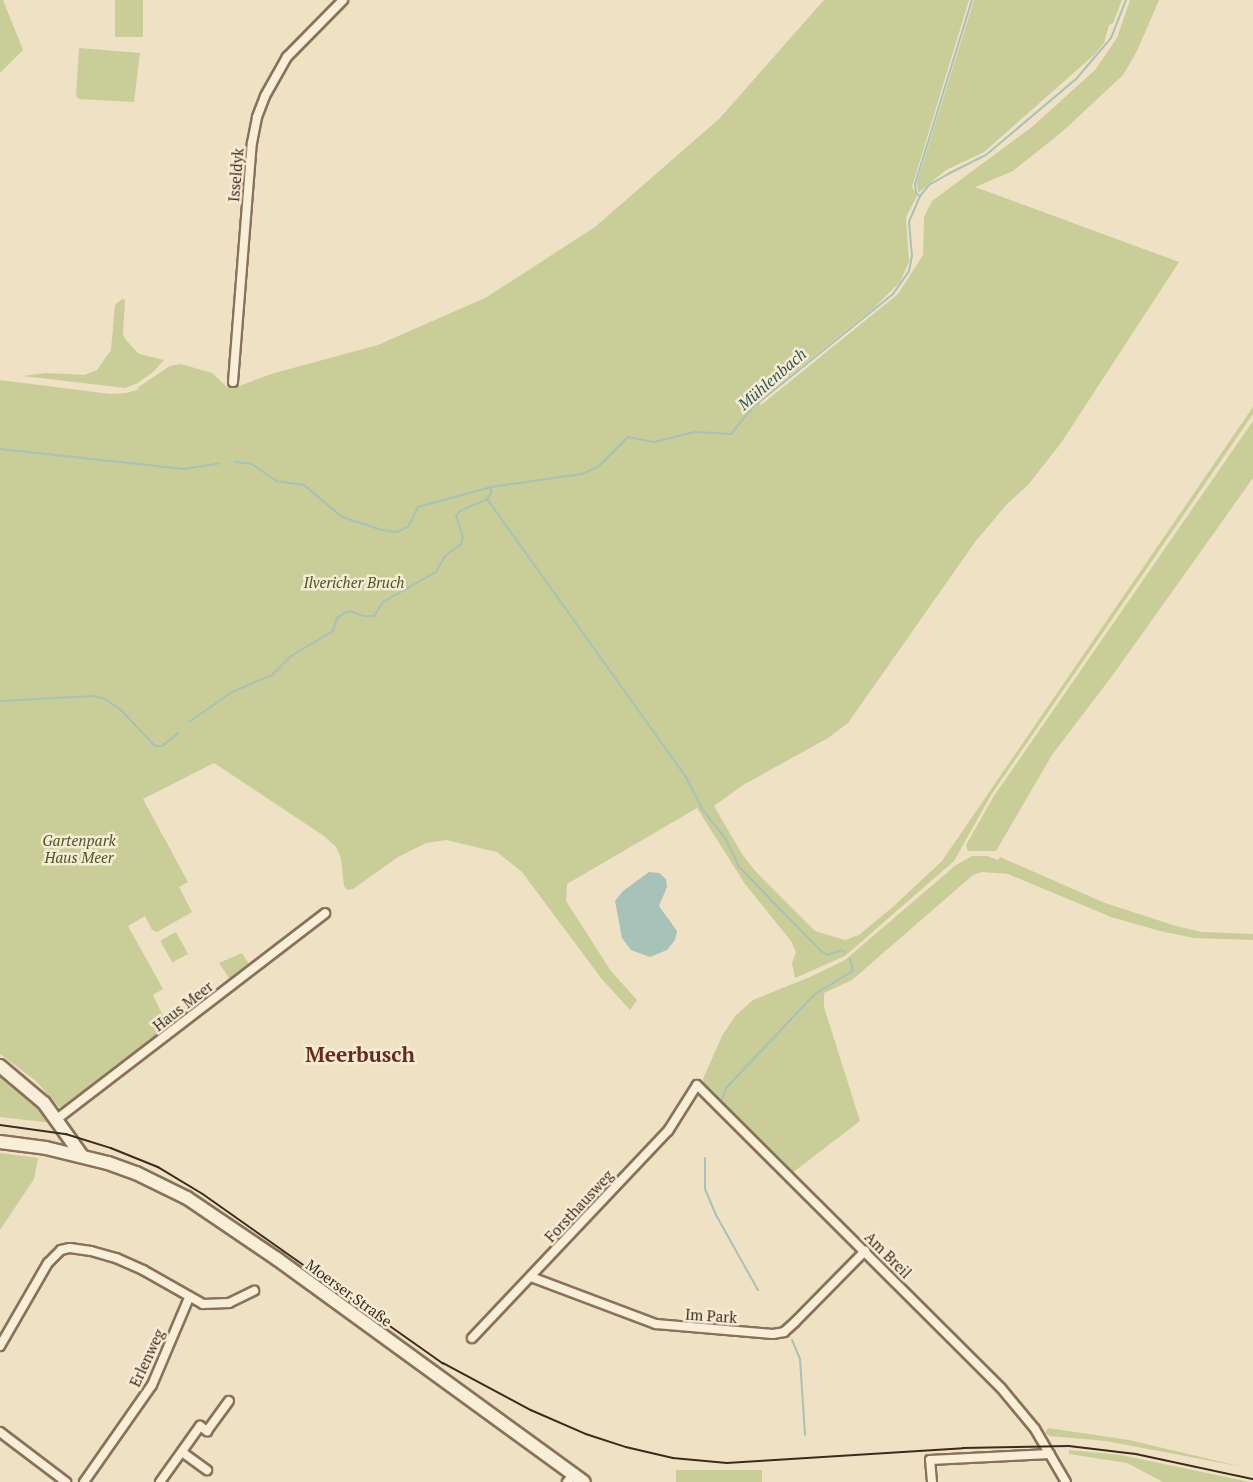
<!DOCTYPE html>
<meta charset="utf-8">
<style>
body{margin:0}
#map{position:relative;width:1253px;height:1482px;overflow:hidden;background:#efe1c4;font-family:"PT Serif",serif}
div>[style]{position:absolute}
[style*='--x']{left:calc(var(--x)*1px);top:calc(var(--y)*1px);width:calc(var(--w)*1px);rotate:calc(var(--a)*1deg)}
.green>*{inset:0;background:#c9cd98;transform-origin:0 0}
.water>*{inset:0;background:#a6c2b9}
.stream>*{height:2px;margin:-1px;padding:0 1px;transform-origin:1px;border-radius:1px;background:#a6c2b9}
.roads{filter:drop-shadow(2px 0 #8a725a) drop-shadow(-2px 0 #8a725a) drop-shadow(0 2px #8a725a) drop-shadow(0 -2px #8a725a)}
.street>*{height:8px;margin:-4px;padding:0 4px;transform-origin:4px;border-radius:4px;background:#f9eed8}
.secondary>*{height:12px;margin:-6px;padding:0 6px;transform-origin:6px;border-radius:6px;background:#f9eed8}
.tram>*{height:1.5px;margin:-0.75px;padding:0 0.75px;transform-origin:0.75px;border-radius:0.75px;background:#3a2b1e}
span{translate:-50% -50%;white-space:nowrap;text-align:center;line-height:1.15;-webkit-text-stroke:5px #f6ebd4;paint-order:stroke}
.street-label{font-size:15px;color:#3a2b1e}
.park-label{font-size:15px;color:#4c5625;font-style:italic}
.water-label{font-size:16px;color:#2e5a55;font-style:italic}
.district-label{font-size:21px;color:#672a1d;font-weight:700}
</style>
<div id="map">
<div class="green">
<div style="clip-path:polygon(0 0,3px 0,23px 50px,0 73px)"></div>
<div style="left:115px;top:0;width:28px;height:37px"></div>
<div style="clip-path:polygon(824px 0,969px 0,912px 187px,917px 196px,906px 217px,909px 262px,900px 282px,875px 307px,758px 401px,761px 405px,898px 294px,923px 255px,924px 217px,932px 201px,1032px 127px,1095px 70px,1117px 38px,1130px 0,1159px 0,1137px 51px,1123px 75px,1063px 131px,1013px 171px,975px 187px,1179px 262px,1061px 443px,1028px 485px,1007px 504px,975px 542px,848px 723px,828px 738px,743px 785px,714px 806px,742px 854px,756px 872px,815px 931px,845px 940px,859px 935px,895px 905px,942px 861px,1253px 407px,1253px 414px,991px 795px,954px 861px,845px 956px,795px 978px,792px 963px,796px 952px,791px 941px,745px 884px,697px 808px,567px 884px,566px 901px,611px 971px,637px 1000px,630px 1010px,601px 978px,522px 872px,497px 852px,446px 840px,426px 843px,398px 857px,353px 889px,347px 890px,344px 886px,341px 858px,336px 847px,324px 836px,214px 763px,143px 799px,188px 882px,179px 887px,192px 912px,157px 932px,152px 930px,145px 916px,128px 926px,163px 989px,153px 995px,164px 1018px,205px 996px,210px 1000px,68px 1107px,59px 1107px,36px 1081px,0 1054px,0 380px,110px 394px,126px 393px,140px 389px,137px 388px,170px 366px,181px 364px,212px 373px,228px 388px,239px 386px,271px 374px,378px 345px,487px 297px,595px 227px,719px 119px)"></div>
<div style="clip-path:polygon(974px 0,1122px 0,1113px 23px,1109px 25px,1104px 43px,1095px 54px,984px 152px,946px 170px,918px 193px,917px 182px)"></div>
<div style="clip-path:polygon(79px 48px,140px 53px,134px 102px,79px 99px,76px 96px)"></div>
<div style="clip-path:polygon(122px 299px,125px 300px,123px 335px,126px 340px,139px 354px,164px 360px,154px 371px,138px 383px,125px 388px,23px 376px,45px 373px,84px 375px,97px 370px,111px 350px,115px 305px)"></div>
<div style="clip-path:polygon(1253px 421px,1253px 478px,1115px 672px,1052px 755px,996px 851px,968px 851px,966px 845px,994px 796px)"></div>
<div style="clip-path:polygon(972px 856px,987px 856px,998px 860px,1000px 857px,1105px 903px,1176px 926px,1202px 932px,1253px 934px,1253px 940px,1194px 938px,1160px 931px,1111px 917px,1008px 874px,982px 872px,973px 875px,852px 980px,824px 993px,824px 1007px,860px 1121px,792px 1173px,705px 1088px,703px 1079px,722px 1036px,735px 1016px,753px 1000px,810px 977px,845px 960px,956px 865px)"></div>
<div style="left:176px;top:932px;width:25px;height:18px;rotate:61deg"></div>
<div style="clip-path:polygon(242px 953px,251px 967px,231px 981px,219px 963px)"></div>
<div style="clip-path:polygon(0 1072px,35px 1101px,53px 1123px,0 1117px)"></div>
<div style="clip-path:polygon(0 1153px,38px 1158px,34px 1179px,0 1230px)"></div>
<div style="clip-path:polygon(1048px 1428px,1129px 1440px,1243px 1467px,1106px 1441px,1050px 1436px,1045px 1433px)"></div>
<div style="clip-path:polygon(1069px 1450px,1121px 1455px,1250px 1482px,1163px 1482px,1127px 1463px,1069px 1454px)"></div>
<div style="left:676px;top:1470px;width:86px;height:12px"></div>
</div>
<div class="water">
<div style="clip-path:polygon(649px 872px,659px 873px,666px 879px,667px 887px,659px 906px,677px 931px,675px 940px,667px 950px,650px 957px,631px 950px,622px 938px,615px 901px,623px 891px)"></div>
</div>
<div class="stream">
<div style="--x:920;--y:196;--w:5;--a:-143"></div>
<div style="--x:916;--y:193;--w:9;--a:-96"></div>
<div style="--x:915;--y:184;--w:193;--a:-72.8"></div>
<div style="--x:0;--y:449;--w:185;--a:6.2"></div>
<div style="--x:184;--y:469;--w:36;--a:-9"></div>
<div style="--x:235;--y:462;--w:17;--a:7"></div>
<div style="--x:252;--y:464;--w:29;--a:35"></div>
<div style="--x:276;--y:481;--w:28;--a:8"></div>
<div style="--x:304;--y:485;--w:50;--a:40.1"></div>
<div style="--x:342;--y:517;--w:42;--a:18"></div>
<div style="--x:382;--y:530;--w:14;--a:8"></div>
<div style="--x:396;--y:532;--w:13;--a:-23"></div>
<div style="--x:408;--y:527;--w:22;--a:-63"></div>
<div style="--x:418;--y:507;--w:76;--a:-15.3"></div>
<div style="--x:491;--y:487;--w:92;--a:-8.1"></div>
<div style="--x:582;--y:474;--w:17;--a:-24"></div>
<div style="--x:598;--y:467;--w:42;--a:-45"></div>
<div style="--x:628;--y:437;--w:26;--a:11"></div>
<div style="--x:654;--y:442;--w:42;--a:-13.7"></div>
<div style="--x:695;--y:432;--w:36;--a:3"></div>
<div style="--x:731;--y:434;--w:35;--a:-51"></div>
<div style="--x:753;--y:407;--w:180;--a:-38.9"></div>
<div style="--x:893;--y:294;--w:28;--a:-55"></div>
<div style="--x:909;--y:271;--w:15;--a:-79"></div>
<div style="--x:912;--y:256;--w:34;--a:-95"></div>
<div style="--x:909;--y:222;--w:28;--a:-67"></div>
<div style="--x:920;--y:196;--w:14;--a:-51"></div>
<div style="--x:929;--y:185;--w:22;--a:-30"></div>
<div style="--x:948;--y:174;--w:42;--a:-26.6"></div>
<div style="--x:986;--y:155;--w:119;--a:-40.2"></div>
<div style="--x:1077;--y:78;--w:52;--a:-49.6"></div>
<div style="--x:1111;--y:38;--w:41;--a:-68.5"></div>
<div style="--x:487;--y:499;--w:342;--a:54.4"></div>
<div style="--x:686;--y:777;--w:37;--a:63"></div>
<div style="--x:703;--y:810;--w:37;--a:52"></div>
<div style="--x:726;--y:839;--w:31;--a:65"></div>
<div style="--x:739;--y:867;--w:117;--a:45.7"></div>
<div style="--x:821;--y:951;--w:8;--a:30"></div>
<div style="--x:828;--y:955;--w:14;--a:-21"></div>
<div style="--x:841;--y:950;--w:4;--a:27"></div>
<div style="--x:0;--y:701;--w:93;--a:-3.1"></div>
<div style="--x:93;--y:696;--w:12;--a:14"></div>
<div style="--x:105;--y:699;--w:19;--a:35"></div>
<div style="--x:121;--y:710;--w:50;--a:46.6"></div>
<div style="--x:155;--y:746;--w:7;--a:0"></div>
<div style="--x:162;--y:746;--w:21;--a:-39"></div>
<div style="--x:189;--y:722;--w:52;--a:-34.9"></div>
<div style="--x:232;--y:692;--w:43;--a:-23"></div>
<div style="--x:272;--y:675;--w:27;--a:-45"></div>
<div style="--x:291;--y:656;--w:49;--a:-30.8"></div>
<div style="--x:333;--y:631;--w:14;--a:-73"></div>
<div style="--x:337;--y:618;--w:7;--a:-34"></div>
<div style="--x:343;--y:614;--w:8;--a:-23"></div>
<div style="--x:350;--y:611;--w:15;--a:20"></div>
<div style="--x:364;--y:616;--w:10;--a:0"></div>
<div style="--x:374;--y:616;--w:17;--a:-57"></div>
<div style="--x:383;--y:602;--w:61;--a:-29.5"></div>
<div style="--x:436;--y:572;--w:18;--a:-61"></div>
<div style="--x:445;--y:556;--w:20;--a:-37"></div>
<div style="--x:461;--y:544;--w:7;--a:-74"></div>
<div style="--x:463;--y:537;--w:22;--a:-108"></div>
<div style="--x:456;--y:516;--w:6;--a:-51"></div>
<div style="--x:460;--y:511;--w:30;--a:-24"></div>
<div style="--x:487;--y:499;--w:7;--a:-56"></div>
<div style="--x:491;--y:493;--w:6;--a:-90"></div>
<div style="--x:722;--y:1099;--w:12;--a:-70"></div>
<div style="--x:726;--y:1088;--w:129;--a:-46.6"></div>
<div style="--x:815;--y:994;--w:44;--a:-31.2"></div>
<div style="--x:853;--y:971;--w:13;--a:-103"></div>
<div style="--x:705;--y:1158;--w:31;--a:90"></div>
<div style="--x:705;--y:1189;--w:28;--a:67"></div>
<div style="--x:716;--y:1215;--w:86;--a:60.8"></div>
<div style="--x:792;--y:1340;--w:21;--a:67"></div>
<div style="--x:800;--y:1359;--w:76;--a:86.2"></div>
</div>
<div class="roads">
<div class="street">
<div style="--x:233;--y:382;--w:240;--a:-85.5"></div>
<div style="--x:252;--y:143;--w:26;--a:-79"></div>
<div style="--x:257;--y:117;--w:22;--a:-69"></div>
<div style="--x:265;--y:96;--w:45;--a:-60.6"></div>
<div style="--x:287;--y:57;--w:80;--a:-45.5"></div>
<div style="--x:57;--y:1119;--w:338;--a:-37.5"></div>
<div style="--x:531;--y:1277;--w:134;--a:20.6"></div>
<div style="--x:656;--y:1324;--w:117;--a:4.9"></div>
<div style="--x:773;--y:1334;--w:11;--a:-10"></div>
<div style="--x:784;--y:1332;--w:15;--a:-42"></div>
<div style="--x:795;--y:1322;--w:100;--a:-45.4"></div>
<div style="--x:472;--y:1338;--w:285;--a:-46.6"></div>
<div style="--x:668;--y:1131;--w:54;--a:-57.8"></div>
<div style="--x:697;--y:1085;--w:429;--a:44.9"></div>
<div style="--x:1001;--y:1388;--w:53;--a:50.3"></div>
<div style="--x:1035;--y:1429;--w:61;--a:59.7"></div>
<div style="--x:0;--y:1346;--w:96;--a:-60"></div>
<div style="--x:48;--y:1263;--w:18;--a:-45"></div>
<div style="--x:61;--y:1250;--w:9;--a:-13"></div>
<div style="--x:70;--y:1248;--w:21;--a:8"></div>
<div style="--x:91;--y:1251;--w:26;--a:16"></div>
<div style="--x:116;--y:1258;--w:30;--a:24"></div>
<div style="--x:143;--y:1270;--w:69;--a:29.5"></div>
<div style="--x:203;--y:1304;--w:26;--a:-2"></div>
<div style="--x:229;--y:1303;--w:28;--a:-26"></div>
<div style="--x:0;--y:1432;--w:83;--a:37.1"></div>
<div style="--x:182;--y:1452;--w:31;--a:36"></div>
<div style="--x:84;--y:1482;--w:118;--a:-55"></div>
<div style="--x:152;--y:1385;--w:95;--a:-67"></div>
<div style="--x:160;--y:1482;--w:69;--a:-54.5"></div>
<div style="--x:200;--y:1426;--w:9;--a:36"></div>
<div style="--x:207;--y:1431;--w:37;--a:-54"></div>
<div style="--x:567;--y:1482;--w:9;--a:-49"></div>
<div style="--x:932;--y:1482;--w:22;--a:-95"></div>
<div style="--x:930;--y:1460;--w:120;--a:-2.9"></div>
</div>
<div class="secondary">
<div style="--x:0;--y:1066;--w:57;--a:40.1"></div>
<div style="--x:44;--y:1103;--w:65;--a:54.4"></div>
<div style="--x:0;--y:1142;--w:46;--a:7.4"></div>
<div style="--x:46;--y:1148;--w:64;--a:13.6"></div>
<div style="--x:108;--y:1163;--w:30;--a:20"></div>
<div style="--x:136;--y:1173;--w:57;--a:26.1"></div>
<div style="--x:187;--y:1198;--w:109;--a:34.1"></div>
<div style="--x:277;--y:1259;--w:379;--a:36"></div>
</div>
</div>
<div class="tram">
<div style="--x:0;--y:1125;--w:67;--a:7.8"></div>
<div style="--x:66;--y:1134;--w:47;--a:17.3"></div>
<div style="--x:111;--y:1148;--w:51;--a:22"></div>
<div style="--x:158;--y:1167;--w:52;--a:31"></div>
<div style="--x:203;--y:1194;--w:294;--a:35.2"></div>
<div style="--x:443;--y:1363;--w:100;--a:28.1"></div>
<div style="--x:531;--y:1410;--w:60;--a:23.6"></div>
<div style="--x:586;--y:1434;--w:42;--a:18"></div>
<div style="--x:626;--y:1447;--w:48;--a:13.2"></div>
<div style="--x:673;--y:1458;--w:54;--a:5.3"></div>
<div style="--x:727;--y:1463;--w:236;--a:-3.6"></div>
<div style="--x:963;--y:1448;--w:106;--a:-1.1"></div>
<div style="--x:1069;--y:1446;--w:67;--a:6.8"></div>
<div style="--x:1136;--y:1454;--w:120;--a:12.1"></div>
</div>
<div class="street-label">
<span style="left:236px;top:175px;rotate:-85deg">Isseldyk</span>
<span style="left:183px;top:1006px;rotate:-38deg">Haus Meer</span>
<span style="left:579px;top:1206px;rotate:-47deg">Forsthausweg</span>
<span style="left:888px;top:1255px;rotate:45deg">Am Breil</span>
<span style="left:349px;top:1293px;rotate:36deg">Moerser Straße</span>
<span style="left:711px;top:1316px;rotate:4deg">Im Park</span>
<span style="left:147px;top:1358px;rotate:-65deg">Erlenweg</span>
</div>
<div class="park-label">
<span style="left:354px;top:583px">Ilvericher Bruch</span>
<span style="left:79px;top:849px">Gartenpark<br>Haus Meer</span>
</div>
<div class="water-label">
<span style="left:772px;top:379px;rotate:-41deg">Mühlenbach</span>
</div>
<div class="district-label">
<span style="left:360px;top:1054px">Meerbusch</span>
</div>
</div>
